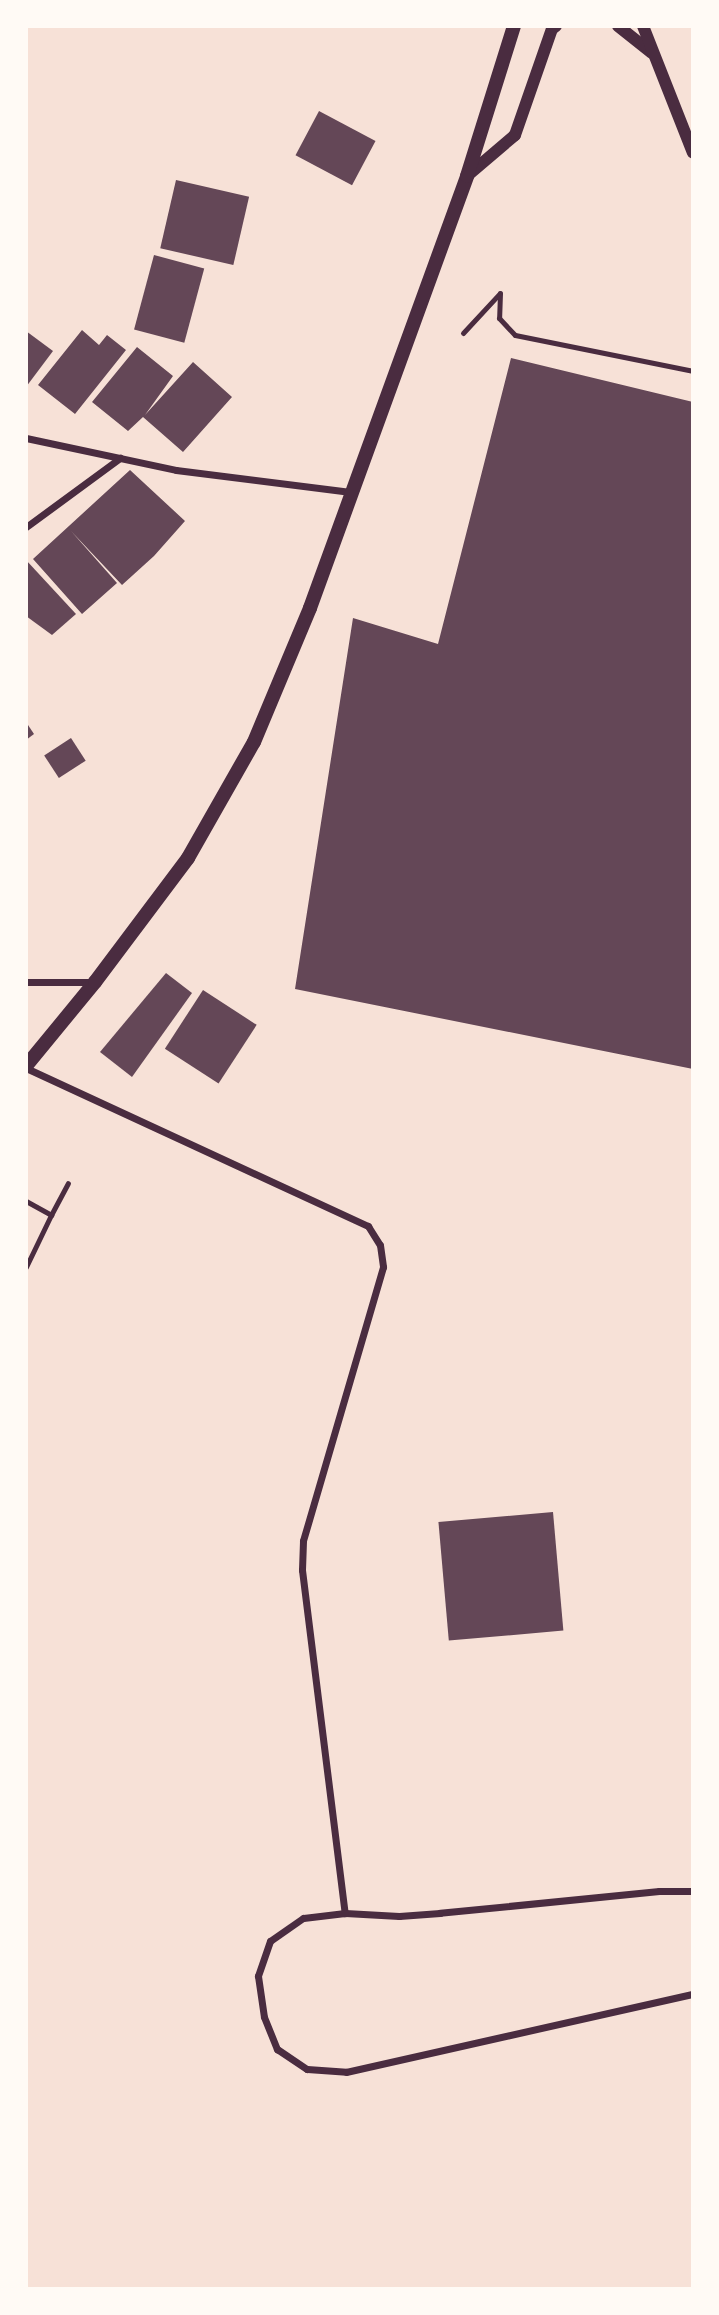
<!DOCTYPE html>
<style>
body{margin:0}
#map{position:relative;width:719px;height:2315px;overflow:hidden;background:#f7e1d7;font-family:Cabin,sans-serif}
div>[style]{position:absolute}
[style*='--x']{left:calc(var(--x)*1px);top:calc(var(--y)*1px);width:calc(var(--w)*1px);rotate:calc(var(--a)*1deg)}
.building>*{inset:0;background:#644757;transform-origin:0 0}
.service>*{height:5px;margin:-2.5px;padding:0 2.5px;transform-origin:2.5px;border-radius:2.5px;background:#4a2c40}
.minor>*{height:7px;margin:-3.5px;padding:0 3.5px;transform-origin:3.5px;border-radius:3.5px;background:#4a2c40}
.tertiary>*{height:12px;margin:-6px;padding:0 6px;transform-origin:6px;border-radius:6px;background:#4a2c40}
.secondary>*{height:14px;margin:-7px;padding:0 7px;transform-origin:7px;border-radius:7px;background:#4a2c40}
span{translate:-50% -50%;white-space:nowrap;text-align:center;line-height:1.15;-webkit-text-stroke:6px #fffaf5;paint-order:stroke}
.frame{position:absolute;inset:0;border:28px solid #fffaf5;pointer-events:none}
</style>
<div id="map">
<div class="building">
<div style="left:319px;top:111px;width:64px;height:50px;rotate:28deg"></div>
<div style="left:176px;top:180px;width:75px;height:70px;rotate:13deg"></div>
<div style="left:154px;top:255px;width:52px;height:77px;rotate:15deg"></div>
<div style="clip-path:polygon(82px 330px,99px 345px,107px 335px,126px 350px,75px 414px,38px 385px)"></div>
<div style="clip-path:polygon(26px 331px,53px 351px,26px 387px)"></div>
<div style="clip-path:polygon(137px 347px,173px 376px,145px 415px,193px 362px,232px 397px,183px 452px,143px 417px,128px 431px,92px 402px)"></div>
<div style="clip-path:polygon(511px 358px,693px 402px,693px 1069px,295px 989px,353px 618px,438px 644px)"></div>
<div style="clip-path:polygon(130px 470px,185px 521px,154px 556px,122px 585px,71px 531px,117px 583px,82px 614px,33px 559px)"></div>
<div style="clip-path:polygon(26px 560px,76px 614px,52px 635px,26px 616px)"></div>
<div style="clip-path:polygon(26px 722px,34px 734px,26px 740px)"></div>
<div style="left:71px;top:738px;width:27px;height:32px;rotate:57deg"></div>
<div style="clip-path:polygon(166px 973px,192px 993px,132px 1077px,100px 1052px)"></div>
<div style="left:203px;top:990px;width:64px;height:70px;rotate:33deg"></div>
<div style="left:553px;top:1512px;width:119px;height:115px;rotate:85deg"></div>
</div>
<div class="service">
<div style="--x:463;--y:333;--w:54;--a:-47.2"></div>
<div style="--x:500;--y:293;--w:25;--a:92"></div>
<div style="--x:499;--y:318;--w:23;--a:47"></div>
<div style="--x:515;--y:335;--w:182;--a:11.4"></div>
<div style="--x:26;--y:1201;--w:29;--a:29"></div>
<div style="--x:51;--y:1215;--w:58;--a:115.7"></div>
<div style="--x:51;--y:1215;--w:36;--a:-62"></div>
</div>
<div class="minor">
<div style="--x:26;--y:438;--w:153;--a:12"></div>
<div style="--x:176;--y:470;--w:176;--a:7.2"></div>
<div style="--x:26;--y:527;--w:117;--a:-36.3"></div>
<div style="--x:26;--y:982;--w:68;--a:0"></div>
<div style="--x:26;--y:1068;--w:377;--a:24.8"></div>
<div style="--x:368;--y:1226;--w:22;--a:58"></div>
<div style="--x:380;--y:1245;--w:22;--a:82"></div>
<div style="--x:383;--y:1267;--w:285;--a:106.3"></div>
<div style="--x:303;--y:1541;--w:29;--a:92"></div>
<div style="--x:302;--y:1570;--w:346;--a:82.9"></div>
<div style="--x:693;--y:1891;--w:34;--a:180"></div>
<div style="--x:659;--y:1891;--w:220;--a:174.3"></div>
<div style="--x:440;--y:1913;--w:41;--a:175.8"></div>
<div style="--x:399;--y:1916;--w:54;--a:-176.8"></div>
<div style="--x:345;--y:1913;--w:42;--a:173.2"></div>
<div style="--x:303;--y:1918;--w:40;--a:145.1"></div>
<div style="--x:270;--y:1941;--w:37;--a:109"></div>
<div style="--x:258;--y:1976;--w:41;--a:81.7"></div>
<div style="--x:264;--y:2017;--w:35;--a:68"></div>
<div style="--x:277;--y:2049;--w:36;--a:34"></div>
<div style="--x:307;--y:2069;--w:39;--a:4"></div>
<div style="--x:346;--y:2072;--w:356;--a:-12.7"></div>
</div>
<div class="tertiary">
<div style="--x:618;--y:26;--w:43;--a:38.5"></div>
<div style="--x:643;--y:26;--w:136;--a:68.5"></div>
<div style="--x:467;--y:176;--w:63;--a:-40.5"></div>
<div style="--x:515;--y:135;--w:112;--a:-70.8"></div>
<div style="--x:552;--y:29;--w:5;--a:-37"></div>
</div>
<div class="secondary">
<div style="--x:26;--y:1066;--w:109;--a:-50.6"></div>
<div style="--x:95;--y:982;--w:155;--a:-53.1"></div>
<div style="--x:188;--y:858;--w:133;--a:-60.4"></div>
<div style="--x:254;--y:742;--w:145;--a:-67.3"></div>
<div style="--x:310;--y:608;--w:460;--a:-70"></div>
<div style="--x:467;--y:176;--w:157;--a:-72.6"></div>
</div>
<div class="frame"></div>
</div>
